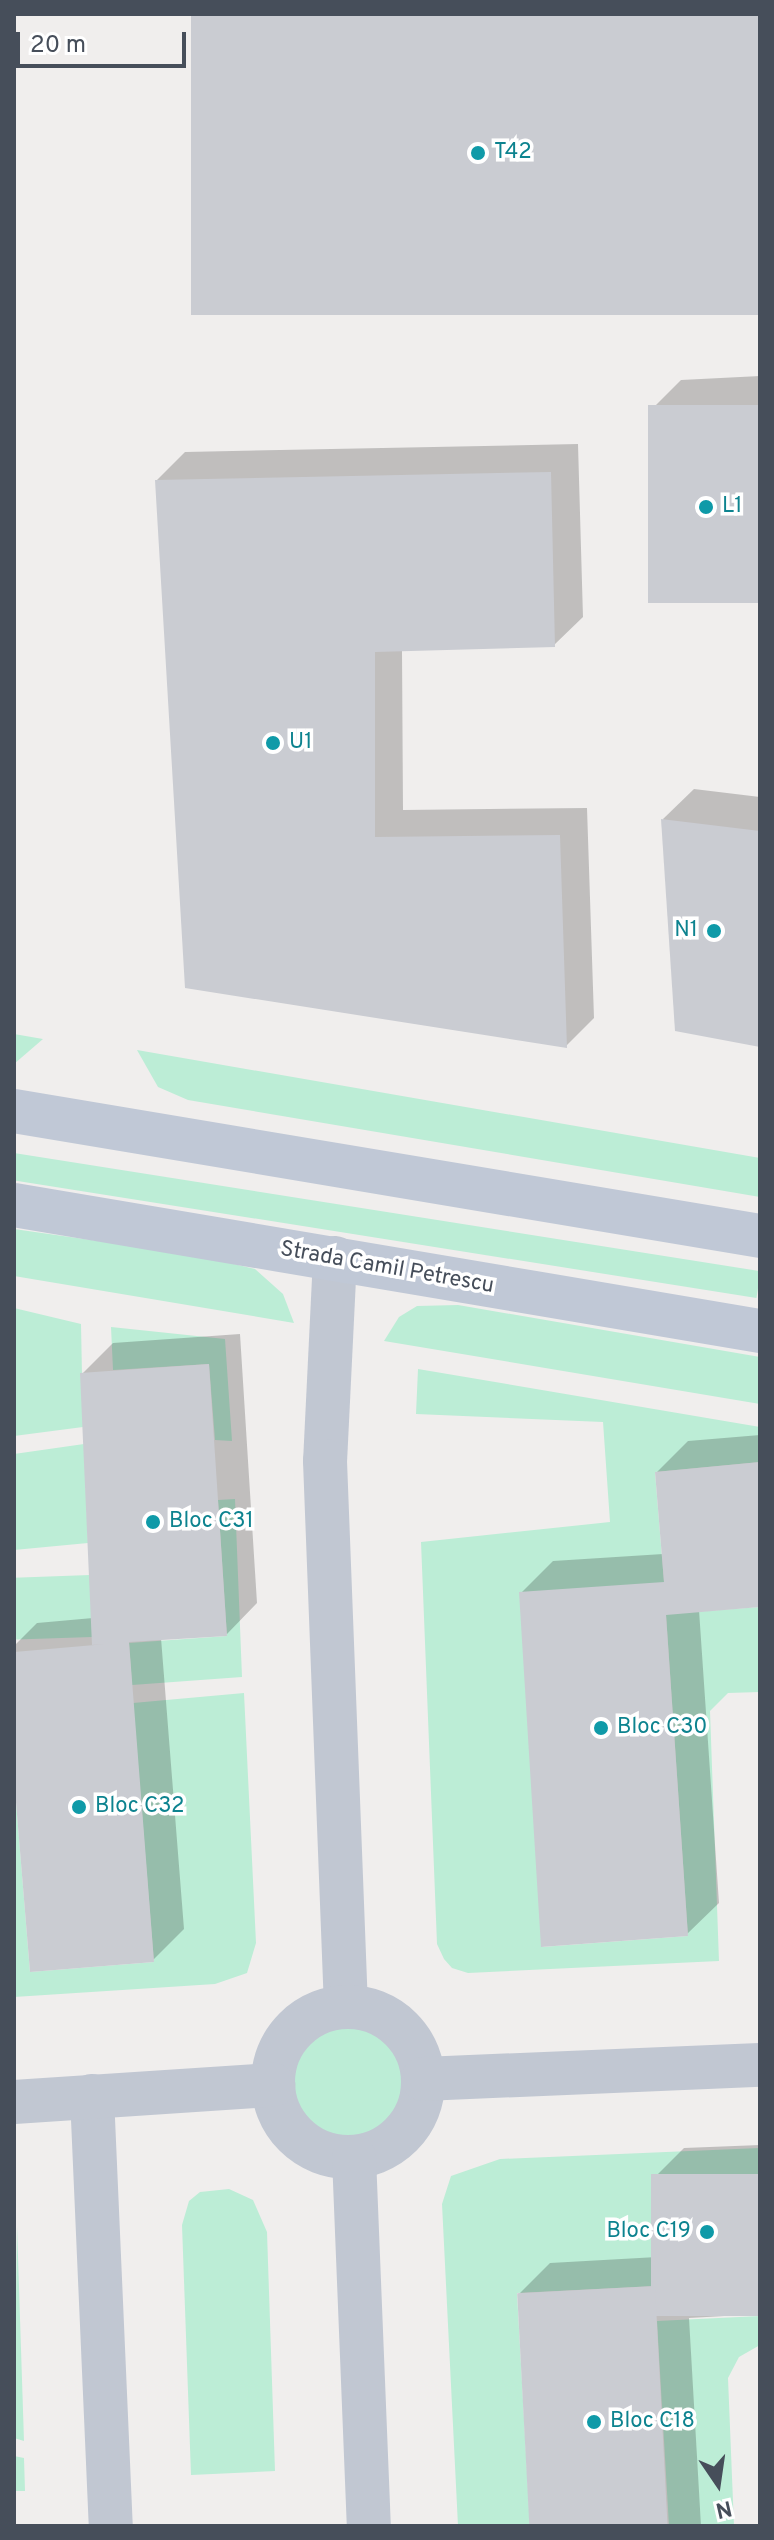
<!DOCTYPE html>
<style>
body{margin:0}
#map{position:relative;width:774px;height:2540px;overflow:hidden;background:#f0eeed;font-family:Overpass,sans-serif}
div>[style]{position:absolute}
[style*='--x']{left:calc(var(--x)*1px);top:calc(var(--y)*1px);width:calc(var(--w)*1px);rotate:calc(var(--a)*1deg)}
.green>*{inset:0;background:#bcedd6;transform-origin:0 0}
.round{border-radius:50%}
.shadow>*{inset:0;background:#0003}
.building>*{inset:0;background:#caccd2;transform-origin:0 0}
.street>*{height:44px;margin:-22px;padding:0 22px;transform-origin:22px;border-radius:22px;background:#c1c7d2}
.street>.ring{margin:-22px;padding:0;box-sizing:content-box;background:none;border:44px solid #c1c7d2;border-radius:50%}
.secondary>*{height:44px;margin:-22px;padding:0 22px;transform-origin:22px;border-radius:22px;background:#c0c8d6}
.dots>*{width:22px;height:22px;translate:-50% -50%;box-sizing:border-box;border:4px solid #fff;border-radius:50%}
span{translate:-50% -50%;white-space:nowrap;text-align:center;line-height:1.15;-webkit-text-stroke:7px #fff;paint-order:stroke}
.culture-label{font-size:22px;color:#0d838f}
.left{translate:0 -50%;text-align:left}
.right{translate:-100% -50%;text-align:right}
.street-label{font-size:22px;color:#464e5a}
.frame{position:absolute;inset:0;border:16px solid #464e5a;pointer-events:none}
.north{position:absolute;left:678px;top:2444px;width:80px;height:80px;-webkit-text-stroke:6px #fff;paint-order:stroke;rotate:167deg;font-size:22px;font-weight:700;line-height:32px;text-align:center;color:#464e5a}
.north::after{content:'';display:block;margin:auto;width:28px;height:36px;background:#464e5a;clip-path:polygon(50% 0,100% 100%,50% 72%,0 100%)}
.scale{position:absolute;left:16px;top:32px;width:170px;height:36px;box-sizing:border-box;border:4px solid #464e5a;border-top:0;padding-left:10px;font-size:24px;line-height:28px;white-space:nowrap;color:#464e5a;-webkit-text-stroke:6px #fff;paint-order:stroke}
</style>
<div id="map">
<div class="green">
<div style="clip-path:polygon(14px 1034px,43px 1039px,14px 1064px)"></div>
<div style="clip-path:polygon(137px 1050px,760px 1158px,760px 1197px,188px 1100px,158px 1087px)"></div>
<div style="left:14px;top:1153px;width:756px;height:27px;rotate:9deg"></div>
<div style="clip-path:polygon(14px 1229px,196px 1255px,255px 1269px,283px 1294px,294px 1323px,14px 1276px)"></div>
<div style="clip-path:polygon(458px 1305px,760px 1357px,760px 1404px,384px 1341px,399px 1317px,417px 1306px)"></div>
<div style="clip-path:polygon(14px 1308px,81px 1324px,83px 1427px,14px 1436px)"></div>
<div style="clip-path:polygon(111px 1327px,225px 1339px,232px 1441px,215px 1440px,209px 1364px,113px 1370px)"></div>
<div style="clip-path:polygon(418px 1369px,760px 1427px,760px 1462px,655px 1472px,664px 1582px,542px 1947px,688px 1936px,666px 1614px,760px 1607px,760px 1692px,728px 1693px,710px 1711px,719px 1961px,468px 1973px,452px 1968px,444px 1959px,437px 1944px,421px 1542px,610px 1522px,603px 1422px,416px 1414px)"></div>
<div style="clip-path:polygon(84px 1444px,88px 1543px,14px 1550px,14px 1454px)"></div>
<div style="clip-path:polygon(235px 1499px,242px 1677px,132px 1685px,129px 1643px,227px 1636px,218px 1500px)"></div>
<div style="left:90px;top:1575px;width:62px;height:76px;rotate:88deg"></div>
<div style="clip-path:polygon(244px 1693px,256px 1943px,247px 1973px,215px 1984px,14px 1997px,14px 1777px,30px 1972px,154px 1962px,133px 1703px)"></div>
<div class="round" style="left:284px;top:2018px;width:126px;height:126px"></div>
<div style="clip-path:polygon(760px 2148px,760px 2174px,651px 2179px,656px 2286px,517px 2293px,530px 2526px,458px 2526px,442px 2204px,451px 2176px,500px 2159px)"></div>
<div style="clip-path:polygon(229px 2189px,253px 2200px,267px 2232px,275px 2471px,191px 2475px,182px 2225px,189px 2201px,200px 2192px)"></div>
<div style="clip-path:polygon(17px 2226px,24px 2441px,14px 2438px)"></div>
<div style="clip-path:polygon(760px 2316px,760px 2345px,739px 2357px,728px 2378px,734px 2526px,669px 2526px,657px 2321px)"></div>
<div style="clip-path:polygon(14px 2456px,24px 2458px,25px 2491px,14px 2491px)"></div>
</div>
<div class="shadow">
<div style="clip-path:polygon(760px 376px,760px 601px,650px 411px,681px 380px)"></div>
<div style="clip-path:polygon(578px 444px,583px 617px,554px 645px,402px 649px,403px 810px,587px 808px,594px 1018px,566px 1046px,187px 987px,157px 480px,185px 452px)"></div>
<div style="clip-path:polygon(694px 789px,760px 797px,760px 1045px,663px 819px)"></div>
<div style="clip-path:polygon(240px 1334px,257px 1603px,227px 1634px,161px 1638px,184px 1929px,153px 1960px,14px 1751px,14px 1646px,37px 1623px,93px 1618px,82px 1374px,113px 1343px)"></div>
<div style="clip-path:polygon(760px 1435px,760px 1605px,699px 1610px,719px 1903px,687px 1934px,521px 1593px,553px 1561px,663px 1554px,657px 1472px,688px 1441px)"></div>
<div style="clip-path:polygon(760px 2145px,760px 2314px,689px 2318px,701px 2526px,532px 2526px,519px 2294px,550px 2263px,657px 2257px,653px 2179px,684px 2148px)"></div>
</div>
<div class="building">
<div style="left:191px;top:14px;width:569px;height:301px"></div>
<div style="left:760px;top:405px;width:198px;height:112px;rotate:90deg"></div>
<div style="clip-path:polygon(551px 472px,555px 647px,375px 652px,375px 837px,560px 835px,567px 1048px,185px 988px,155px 480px)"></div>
<div style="clip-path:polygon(661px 819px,760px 831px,760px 1047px,675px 1031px)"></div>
<div style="clip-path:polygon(209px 1364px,227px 1636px,129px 1642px,154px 1962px,30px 1972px,14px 1778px,14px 1652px,106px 1644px,92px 1645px,80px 1373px)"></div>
<div style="clip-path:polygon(760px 1462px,760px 1607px,666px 1615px,688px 1936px,541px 1947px,519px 1592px,664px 1582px,655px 1472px)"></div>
<div style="left:760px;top:2174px;width:142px;height:109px;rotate:90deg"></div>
<div style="left:655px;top:2286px;width:240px;height:138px;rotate:87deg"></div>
</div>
<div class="street">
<div style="--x:335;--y:1258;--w:203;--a:92.8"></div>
<div style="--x:325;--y:1461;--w:546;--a:87.8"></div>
<div class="ring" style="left:273px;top:2007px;width:106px;height:106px"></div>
<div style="--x:423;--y:2079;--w:337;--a:-2.4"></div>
<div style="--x:92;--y:2096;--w:430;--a:87.5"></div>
<div style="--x:14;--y:2102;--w:260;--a:-3.8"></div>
<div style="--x:354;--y:2157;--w:369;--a:87.7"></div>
</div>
<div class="secondary">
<div style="--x:14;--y:1111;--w:756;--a:9.51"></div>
<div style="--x:14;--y:1205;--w:757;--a:9.59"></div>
</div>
<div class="dots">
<div style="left:478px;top:153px;background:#0f9aa8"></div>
<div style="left:706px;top:507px;background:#0f9aa8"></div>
<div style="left:273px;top:743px;background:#0f9aa8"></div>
<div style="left:714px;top:931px;background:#0f9aa8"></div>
<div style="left:153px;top:1522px;background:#0f9aa8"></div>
<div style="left:601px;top:1728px;background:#0f9aa8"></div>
<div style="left:79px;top:1807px;background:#0f9aa8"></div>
<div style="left:707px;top:2232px;background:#0f9aa8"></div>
<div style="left:594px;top:2422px;background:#0f9aa8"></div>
</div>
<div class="culture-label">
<span class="left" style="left:494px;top:153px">T42</span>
<span class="left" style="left:722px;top:507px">L1</span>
<span class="left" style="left:289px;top:743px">U1</span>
<span class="right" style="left:698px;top:931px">N1</span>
<span class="left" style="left:169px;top:1522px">Bloc C31</span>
<span class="left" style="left:617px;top:1728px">Bloc C30</span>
<span class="left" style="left:95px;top:1807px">Bloc C32</span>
<span class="right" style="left:691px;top:2232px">Bloc C19</span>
<span class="left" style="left:610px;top:2422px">Bloc C18</span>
</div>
<div class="street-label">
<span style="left:387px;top:1268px;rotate:10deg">Strada Camil Petrescu</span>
</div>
<div class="frame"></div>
<div class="north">N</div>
<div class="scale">20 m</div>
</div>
